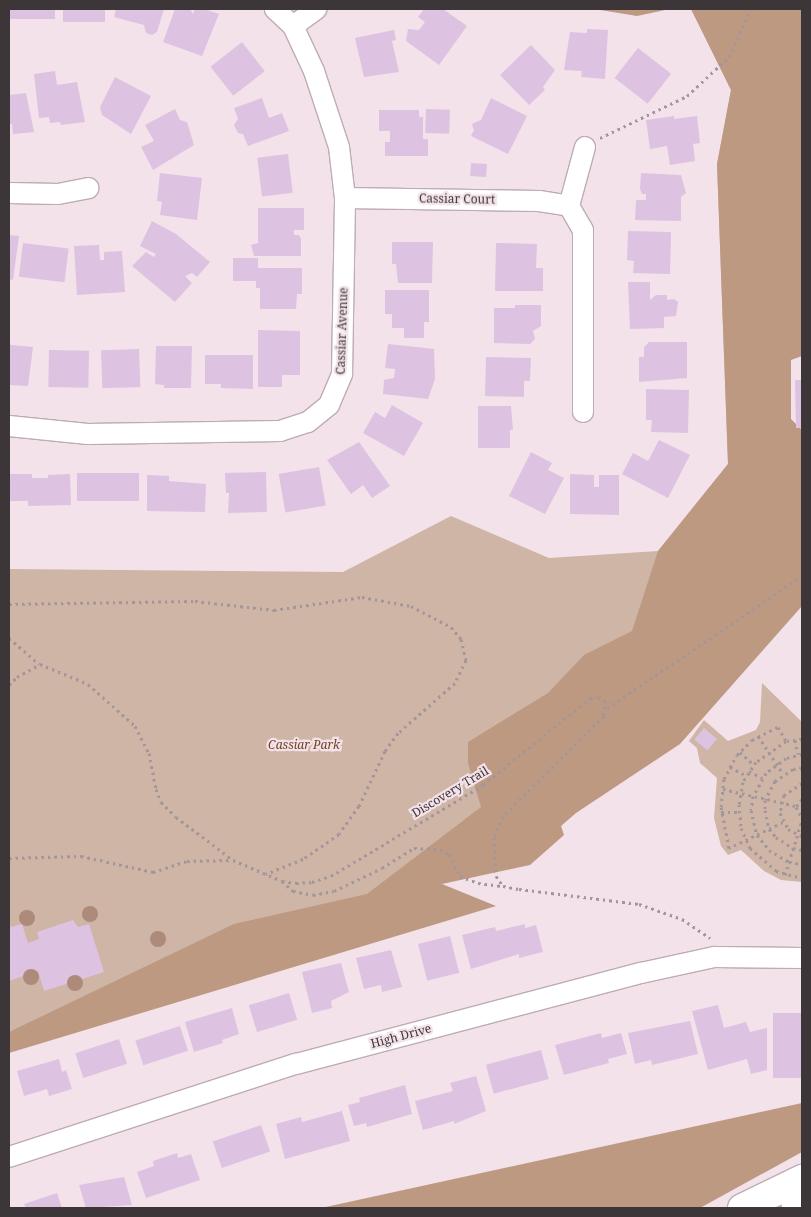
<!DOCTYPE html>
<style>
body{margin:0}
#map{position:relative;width:811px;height:1217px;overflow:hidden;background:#f3e2e9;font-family:"Noto Serif",serif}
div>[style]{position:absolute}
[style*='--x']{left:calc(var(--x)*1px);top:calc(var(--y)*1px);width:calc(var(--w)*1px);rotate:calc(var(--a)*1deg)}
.green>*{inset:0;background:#ceb5a5}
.forest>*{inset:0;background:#bd9982}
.building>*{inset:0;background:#dec2e2;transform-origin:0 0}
.path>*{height:3px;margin-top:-1.5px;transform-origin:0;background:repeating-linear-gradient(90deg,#a2969b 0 2.5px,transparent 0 6.5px)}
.roads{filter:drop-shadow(1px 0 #bdadb3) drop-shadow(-1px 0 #bdadb3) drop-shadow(0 1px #bdadb3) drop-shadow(0 -1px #bdadb3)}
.street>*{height:20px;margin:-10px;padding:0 10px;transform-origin:10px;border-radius:10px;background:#fff}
.secondary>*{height:28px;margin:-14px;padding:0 14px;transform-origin:14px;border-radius:14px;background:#fff}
.trees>*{width:16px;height:16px;margin:-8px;border-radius:50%;background:#ad8a79}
span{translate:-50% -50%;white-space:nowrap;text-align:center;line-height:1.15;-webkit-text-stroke:4.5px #f3e2e9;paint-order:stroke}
.street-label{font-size:12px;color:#3c3638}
.park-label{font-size:12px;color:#73421e;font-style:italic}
.frame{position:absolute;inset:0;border:10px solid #3c3638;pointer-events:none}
</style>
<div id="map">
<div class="green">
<div style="clip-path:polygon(691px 9px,802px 9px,780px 353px,783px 576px,416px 899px,9px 1032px,9px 569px,343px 572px,451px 516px,549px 558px,658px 551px,728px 464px,717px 164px,731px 90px)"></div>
<div style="clip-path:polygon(762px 683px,802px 722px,802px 882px,781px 880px,764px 871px,741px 850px,728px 855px,721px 846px,714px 818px,717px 778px,700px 763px,697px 748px,689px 741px,704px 720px,728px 741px,756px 730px,760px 722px)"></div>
</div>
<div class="forest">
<div style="clip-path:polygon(594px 9px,670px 9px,637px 16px)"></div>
<div style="clip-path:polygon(691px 9px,802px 9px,802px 356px,791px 360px,791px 419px,802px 430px,802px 606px,680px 744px,576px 813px,561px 826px,564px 835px,530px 865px,442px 884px,496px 906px,9px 1053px,9px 1032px,234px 924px,367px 894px,481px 807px,468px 763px,468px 742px,548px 693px,584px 655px,632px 631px,658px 551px,728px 464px,717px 164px,731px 90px)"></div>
<div style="clip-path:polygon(802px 1103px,802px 1152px,700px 1208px,321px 1208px)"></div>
</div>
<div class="building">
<div style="left:9px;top:9px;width:46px;height:10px"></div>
<div style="left:63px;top:9px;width:42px;height:13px"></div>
<div style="clip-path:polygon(116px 9px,164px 9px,157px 32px,152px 35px,146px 33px,144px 25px,114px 17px)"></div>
<div style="clip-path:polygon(175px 9px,190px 9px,193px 14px,195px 9px,204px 9px,219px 14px,202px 56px,163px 42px)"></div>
<div style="clip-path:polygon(424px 9px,443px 9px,467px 26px,439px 65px,406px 41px,408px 29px,419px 30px,425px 22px,418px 17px)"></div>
<div style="clip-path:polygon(587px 29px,608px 30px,605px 79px,581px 77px,582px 71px,564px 70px,570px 32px,587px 33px)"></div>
<div style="clip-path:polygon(394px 30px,396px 40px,392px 41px,399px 72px,364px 77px,355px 38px)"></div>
<div style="left:242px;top:42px;width:37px;height:40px;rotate:52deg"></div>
<div style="clip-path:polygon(531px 45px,555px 70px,543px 87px,545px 90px,529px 105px,500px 75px)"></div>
<div style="left:638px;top:48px;width:42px;height:38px;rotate:38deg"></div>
<div style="clip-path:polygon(55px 71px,57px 85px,77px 82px,85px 122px,61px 125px,60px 122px,50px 123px,49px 117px,39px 118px,34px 74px)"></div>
<div style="clip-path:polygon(115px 77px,151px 96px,131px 134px,102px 115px,100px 107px)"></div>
<div style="clip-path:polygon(26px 93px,34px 132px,13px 134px,12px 124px,9px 124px,9px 95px)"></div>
<div style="clip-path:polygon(262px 98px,269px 118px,282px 113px,289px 131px,248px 146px,243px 134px,238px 133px,234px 125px,238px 119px,234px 108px)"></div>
<div style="clip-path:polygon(491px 98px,527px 116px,508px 154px,471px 136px,474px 130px,472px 124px,481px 120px)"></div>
<div style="clip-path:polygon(175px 109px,180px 120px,187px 122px,194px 145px,153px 170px,141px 147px,154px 141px,145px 125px)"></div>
<div style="left:426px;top:109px;width:24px;height:24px;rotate:2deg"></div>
<div style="clip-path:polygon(379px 110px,419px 110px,419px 117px,423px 117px,423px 139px,428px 139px,428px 156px,385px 156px,385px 142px,390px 142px,390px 131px,379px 131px)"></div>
<div style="clip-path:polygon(674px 116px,674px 119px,697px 116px,700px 143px,693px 144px,695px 161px,670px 165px,667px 146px,650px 149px,646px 120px)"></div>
<div style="left:288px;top:154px;width:39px;height:31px;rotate:83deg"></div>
<div style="left:471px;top:163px;width:16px;height:13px;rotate:4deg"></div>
<div style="clip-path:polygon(160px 173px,202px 178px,197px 220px,160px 215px,162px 202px,157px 201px)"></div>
<div style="clip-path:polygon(641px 173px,681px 175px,686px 193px,681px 197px,681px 221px,635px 220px,636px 200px,646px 200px,646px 194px,642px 194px,640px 189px)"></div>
<div style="clip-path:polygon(258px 208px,304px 208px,304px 230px,294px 230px,294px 235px,299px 235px,301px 239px,301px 256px,254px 256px,251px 245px,258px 243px)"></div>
<div style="clip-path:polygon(152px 221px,176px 234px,210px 262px,197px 277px,192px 273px,185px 276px,192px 283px,175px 302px,132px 266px,146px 252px,154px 257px,156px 254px,140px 246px)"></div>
<div style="clip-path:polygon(628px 231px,671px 232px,670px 274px,633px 273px,634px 261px,627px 260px)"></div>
<div style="clip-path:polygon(9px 235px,19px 236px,13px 280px,9px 279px)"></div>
<div style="clip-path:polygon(392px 242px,433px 242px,432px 283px,398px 283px,396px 264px,392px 264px)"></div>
<div style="left:23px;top:243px;width:46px;height:34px;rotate:7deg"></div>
<div style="clip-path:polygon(496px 243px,537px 244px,536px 268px,543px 268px,543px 291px,495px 291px)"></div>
<div style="clip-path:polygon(99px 245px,100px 260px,104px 260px,104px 252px,122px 251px,125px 292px,77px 295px,74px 246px)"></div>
<div style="clip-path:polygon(233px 258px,258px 258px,258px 268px,302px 268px,302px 294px,297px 294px,296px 309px,260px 309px,260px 288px,256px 288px,256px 281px,233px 281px)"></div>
<div style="clip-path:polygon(628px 282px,650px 282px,650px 300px,656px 295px,667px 295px,667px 300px,674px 299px,678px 302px,676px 316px,664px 317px,664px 328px,630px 329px)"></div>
<div style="clip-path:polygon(385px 290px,429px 290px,429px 322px,424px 322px,424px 338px,404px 338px,404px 328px,392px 328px,392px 314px,385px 314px)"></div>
<div style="clip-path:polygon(515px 305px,541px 305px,541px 326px,533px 331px,535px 339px,530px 344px,494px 343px,494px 308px,515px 308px)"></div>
<div style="clip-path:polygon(258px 330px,300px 331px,300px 375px,282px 375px,282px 387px,258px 387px)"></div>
<div style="clip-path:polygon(9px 341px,11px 345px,33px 347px,28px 386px,9px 385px)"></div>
<div style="clip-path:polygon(649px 342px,687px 342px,687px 378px,639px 382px,639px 357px,644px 357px,644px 347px)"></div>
<div style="clip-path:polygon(388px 344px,434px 349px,435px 379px,428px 399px,383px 394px,384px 380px,394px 378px,395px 369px,385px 368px)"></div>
<div style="clip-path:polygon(156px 346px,192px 346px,191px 388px,164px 388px,164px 385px,155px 384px)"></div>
<div style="left:139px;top:349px;width:38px;height:38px;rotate:88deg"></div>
<div style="left:49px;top:350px;width:40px;height:37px;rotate:1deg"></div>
<div style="clip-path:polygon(205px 355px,253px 355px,253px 389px,221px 388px,221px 384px,205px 384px)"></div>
<div style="clip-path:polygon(486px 357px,531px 358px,530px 381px,524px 381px,524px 397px,485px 396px)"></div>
<div style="clip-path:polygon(795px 380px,802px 380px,802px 428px,796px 428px)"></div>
<div style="clip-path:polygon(646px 389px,689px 390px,688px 433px,651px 432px,652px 420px,646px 420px)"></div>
<div style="clip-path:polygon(392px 405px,423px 423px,404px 456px,363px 433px,375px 412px,385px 418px)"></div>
<div style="clip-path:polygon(478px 406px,511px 406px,513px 430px,510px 430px,510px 448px,478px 448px)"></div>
<div style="clip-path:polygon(659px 440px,690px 455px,668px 498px,622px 474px,633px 453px,648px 461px)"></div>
<div style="clip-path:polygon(359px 442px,390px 486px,372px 498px,363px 485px,351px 494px,327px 460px)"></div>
<div style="clip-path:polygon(531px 452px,552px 463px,548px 470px,564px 478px,545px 514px,509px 496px)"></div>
<div style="left:319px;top:467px;width:39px;height:41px;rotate:80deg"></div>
<div style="clip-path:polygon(266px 472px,267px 512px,228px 513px,229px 493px,226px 493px,225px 473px)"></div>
<div style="left:77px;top:473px;width:62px;height:28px"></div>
<div style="clip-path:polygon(9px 474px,32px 474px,32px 478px,48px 478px,48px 475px,70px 474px,71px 505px,28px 506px,28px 501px,9px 501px)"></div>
<div style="clip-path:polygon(570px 474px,594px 475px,594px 487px,599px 487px,599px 475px,619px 475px,619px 515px,570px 514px)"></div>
<div style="clip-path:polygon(147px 475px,169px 476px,169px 481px,206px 484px,205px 512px,147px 511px)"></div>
<div style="left:704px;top:728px;width:17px;height:15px;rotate:40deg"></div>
<div style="clip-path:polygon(73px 920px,78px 927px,89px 924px,104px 972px,44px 991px,38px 971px,9px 981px,9px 922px,11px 927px,22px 924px,28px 943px,39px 939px,37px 932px)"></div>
<div style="clip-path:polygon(525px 924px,525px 928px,536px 925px,543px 952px,519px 958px,519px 954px,471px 969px,462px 935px,495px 927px,496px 931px)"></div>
<div style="left:450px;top:936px;width:38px;height:33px;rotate:76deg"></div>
<div style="clip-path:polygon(391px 950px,402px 987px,382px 992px,381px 985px,364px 989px,356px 958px)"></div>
<div style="clip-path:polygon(341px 963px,349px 992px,331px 1001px,332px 1008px,312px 1013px,302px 972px)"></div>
<div style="left:289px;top:993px;width:28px;height:42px;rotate:73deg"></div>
<div style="clip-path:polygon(718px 1005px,724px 1028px,746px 1022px,750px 1032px,767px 1028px,767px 1070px,751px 1074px,747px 1059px,708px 1070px,692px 1011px)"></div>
<div style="clip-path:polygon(232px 1008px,239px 1034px,222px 1040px,223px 1043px,194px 1052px,185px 1022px)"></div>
<div style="left:773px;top:1013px;width:29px;height:65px"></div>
<div style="clip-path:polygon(690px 1021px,698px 1054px,652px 1065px,651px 1060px,635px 1064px,628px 1033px)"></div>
<div style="left:180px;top:1026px;width:26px;height:47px;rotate:72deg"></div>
<div style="clip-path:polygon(601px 1033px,602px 1038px,621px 1033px,627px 1054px,608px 1059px,609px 1063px,564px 1075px,555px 1045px)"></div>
<div style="left:119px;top:1039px;width:26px;height:46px;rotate:72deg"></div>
<div style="left:541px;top:1050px;width:30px;height:57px;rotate:75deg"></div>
<div style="clip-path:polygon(59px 1059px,62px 1072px,66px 1070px,72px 1089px,49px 1096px,47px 1089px,24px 1096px,17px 1071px)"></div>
<div style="clip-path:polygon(476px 1076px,486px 1111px,454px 1124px,454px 1121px,423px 1130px,415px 1101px,453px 1091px,450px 1083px)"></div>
<div style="clip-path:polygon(405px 1085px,412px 1114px,367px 1127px,366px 1123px,354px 1126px,348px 1105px,360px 1102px,359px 1098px)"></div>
<div style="clip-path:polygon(342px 1111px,350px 1141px,285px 1159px,276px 1124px,301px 1117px,302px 1122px)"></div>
<div style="left:261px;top:1125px;width:28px;height:51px;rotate:71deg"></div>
<div style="clip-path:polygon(177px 1153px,178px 1158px,191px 1154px,200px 1180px,146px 1198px,137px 1172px,154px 1166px,153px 1161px)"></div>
<div style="clip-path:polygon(124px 1177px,132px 1205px,86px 1208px,79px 1185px)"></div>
<div style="clip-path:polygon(57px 1193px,62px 1208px,26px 1208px,24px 1204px)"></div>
</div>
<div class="path">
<div style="--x:600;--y:138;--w:97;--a:-25.8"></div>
<div style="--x:687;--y:96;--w:57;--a:-42.9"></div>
<div style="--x:729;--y:57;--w:53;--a:-65.4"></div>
<div style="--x:9;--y:604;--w:186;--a:-0.9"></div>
<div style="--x:195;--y:601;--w:80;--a:6.5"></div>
<div style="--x:274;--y:610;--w:89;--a:-8.4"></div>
<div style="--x:362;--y:597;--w:50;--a:10.4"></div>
<div style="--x:411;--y:606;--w:45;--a:27.7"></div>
<div style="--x:451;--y:627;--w:16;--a:50"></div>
<div style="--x:461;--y:639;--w:22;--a:77"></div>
<div style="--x:466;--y:660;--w:25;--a:116"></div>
<div style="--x:455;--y:683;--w:76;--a:138.7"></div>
<div style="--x:398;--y:733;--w:22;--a:126"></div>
<div style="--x:385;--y:751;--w:61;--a:115.3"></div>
<div style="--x:359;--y:806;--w:34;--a:126"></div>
<div style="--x:339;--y:834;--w:44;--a:145.2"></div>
<div style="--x:303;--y:859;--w:40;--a:158"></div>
<div style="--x:9;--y:638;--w:40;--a:41"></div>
<div style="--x:9;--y:685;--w:11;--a:-45"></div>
<div style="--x:17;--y:677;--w:26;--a:-29"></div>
<div style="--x:40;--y:664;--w:52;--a:22.6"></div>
<div style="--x:88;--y:684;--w:63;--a:41.8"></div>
<div style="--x:135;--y:726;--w:30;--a:63"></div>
<div style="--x:149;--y:753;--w:37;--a:79"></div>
<div style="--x:156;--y:789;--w:14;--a:69"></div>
<div style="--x:161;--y:802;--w:21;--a:45"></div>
<div style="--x:176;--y:817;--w:71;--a:37"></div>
<div style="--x:233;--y:860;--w:53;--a:23.2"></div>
<div style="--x:282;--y:881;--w:14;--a:8"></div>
<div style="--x:296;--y:883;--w:16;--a:-4"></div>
<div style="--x:312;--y:882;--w:20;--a:-18"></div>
<div style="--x:331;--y:876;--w:177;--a:-30.9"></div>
<div style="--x:483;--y:785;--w:138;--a:-39.1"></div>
<div style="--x:590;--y:698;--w:8;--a:-7"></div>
<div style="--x:598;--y:697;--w:8;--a:23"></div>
<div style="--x:605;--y:700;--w:16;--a:94"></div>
<div style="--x:604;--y:716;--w:142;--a:135.3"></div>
<div style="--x:503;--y:816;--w:23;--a:113"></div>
<div style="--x:494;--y:837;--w:39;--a:87"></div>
<div style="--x:496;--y:876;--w:12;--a:55"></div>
<div style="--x:503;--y:886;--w:16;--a:11"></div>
<div style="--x:519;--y:889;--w:121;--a:7.1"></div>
<div style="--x:639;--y:904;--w:46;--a:19.2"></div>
<div style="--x:682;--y:919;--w:34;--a:34"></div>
<div style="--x:607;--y:708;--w:235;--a:-34.1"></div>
<div style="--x:758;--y:736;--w:45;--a:56.7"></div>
<div style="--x:802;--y:739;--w:16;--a:173"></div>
<div style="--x:786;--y:741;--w:37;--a:145"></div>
<div style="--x:756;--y:762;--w:24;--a:123"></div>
<div style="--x:743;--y:782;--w:22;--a:100"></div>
<div style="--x:739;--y:804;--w:24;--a:85"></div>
<div style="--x:741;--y:828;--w:22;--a:66"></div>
<div style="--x:750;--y:848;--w:35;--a:41"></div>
<div style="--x:776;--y:871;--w:27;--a:15"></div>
<div style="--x:795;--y:740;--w:14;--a:78"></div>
<div style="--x:740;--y:752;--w:19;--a:43"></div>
<div style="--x:802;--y:754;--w:16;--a:166"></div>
<div style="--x:786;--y:758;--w:25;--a:143"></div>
<div style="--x:766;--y:773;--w:26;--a:119"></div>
<div style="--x:753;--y:796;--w:14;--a:98"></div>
<div style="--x:751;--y:810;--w:26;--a:77"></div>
<div style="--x:757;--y:835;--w:19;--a:51"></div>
<div style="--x:769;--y:850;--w:23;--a:31"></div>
<div style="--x:789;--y:862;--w:13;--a:9"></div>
<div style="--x:730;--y:767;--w:19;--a:28"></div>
<div style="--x:802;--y:768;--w:9;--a:174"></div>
<div style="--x:793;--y:769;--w:22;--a:146"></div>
<div style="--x:775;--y:781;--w:21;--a:118"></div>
<div style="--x:765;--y:800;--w:10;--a:90"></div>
<div style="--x:765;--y:810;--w:19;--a:78"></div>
<div style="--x:769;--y:829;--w:11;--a:49"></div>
<div style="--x:776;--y:837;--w:20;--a:33"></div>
<div style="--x:793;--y:848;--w:9;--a:13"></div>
<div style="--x:749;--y:771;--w:15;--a:28"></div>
<div style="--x:802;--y:783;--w:22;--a:146"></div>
<div style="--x:784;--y:795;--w:18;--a:103"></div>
<div style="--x:780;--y:813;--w:18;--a:63"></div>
<div style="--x:788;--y:829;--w:16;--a:27"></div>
<div style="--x:723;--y:789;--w:75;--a:13.1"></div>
<div style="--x:802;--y:799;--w:10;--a:127"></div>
<div style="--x:796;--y:807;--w:13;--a:61"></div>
<div style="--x:721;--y:812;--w:18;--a:0"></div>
<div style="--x:783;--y:822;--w:60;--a:154.3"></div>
<div style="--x:729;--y:848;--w:42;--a:-101"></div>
<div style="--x:721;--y:807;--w:28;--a:-84"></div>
<div style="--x:724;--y:779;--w:27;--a:-62"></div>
<div style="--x:737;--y:755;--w:21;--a:-45"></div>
<div style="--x:752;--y:740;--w:29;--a:-27"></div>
<div style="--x:778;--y:727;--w:16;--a:60"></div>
<div style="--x:9;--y:858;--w:72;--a:-1.6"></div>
<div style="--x:81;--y:856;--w:74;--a:12.5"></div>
<div style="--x:153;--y:872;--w:36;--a:-18"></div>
<div style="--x:187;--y:861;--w:45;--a:-1.3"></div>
<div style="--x:785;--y:875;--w:58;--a:-72.8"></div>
<div style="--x:282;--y:881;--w:15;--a:42"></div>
<div style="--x:293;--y:891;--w:20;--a:11"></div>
<div style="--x:313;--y:895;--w:21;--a:-11"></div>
<div style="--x:334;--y:891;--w:53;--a:-25.6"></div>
<div style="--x:382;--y:868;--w:38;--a:-32"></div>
<div style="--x:414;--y:848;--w:26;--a:2"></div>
<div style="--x:440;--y:849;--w:10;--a:29"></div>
<div style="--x:449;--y:854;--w:25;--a:63"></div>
<div style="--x:460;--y:876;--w:19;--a:21"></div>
<div style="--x:478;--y:883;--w:24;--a:7"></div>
</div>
<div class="roads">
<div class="street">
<div style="--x:293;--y:26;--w:29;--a:-36"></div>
<div style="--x:9;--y:193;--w:49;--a:1.2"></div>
<div style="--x:58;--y:194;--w:31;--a:-11"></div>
<div style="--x:345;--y:198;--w:194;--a:0.9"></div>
<div style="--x:539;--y:201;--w:30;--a:9"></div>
<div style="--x:569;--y:206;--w:28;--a:60"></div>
<div style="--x:583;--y:230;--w:182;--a:90"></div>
<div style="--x:569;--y:206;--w:61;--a:-74.8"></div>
<div style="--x:9;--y:426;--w:79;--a:5.8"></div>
<div style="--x:88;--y:434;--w:192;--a:-0.9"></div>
<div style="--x:280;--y:431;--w:29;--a:-18"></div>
<div style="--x:308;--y:422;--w:27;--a:-39"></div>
<div style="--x:329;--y:405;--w:34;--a:-67"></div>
<div style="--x:342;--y:374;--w:176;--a:-89"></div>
<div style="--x:345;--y:198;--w:51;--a:-96.7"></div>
<div style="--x:339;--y:147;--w:80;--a:-108.2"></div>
<div style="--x:314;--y:71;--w:50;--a:-115"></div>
<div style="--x:293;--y:26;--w:25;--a:-137"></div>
<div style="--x:9;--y:1157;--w:302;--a:-18"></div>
<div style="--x:296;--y:1064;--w:357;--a:-14.8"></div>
<div style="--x:641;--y:973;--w:75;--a:-12.4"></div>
<div style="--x:714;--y:957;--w:88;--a:0.7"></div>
<div style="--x:790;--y:1185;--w:23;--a:85"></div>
</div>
<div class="secondary">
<div style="--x:742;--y:1208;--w:67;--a:-25.8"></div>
</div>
</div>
<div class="trees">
<div style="left:90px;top:914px"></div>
<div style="left:27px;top:918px"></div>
<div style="left:158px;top:939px"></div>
<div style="left:31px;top:977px"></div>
<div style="left:75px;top:983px"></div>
</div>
<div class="street-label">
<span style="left:457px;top:199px;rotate:1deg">Cassiar Court</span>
<span style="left:342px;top:331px;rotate:-88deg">Cassiar Avenue</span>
<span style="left:450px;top:792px;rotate:-31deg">Discovery Trail</span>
<span style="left:401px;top:1036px;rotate:-15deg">High Drive</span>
</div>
<div class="park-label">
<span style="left:304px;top:745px">Cassiar Park</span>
</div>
<div class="frame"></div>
</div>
